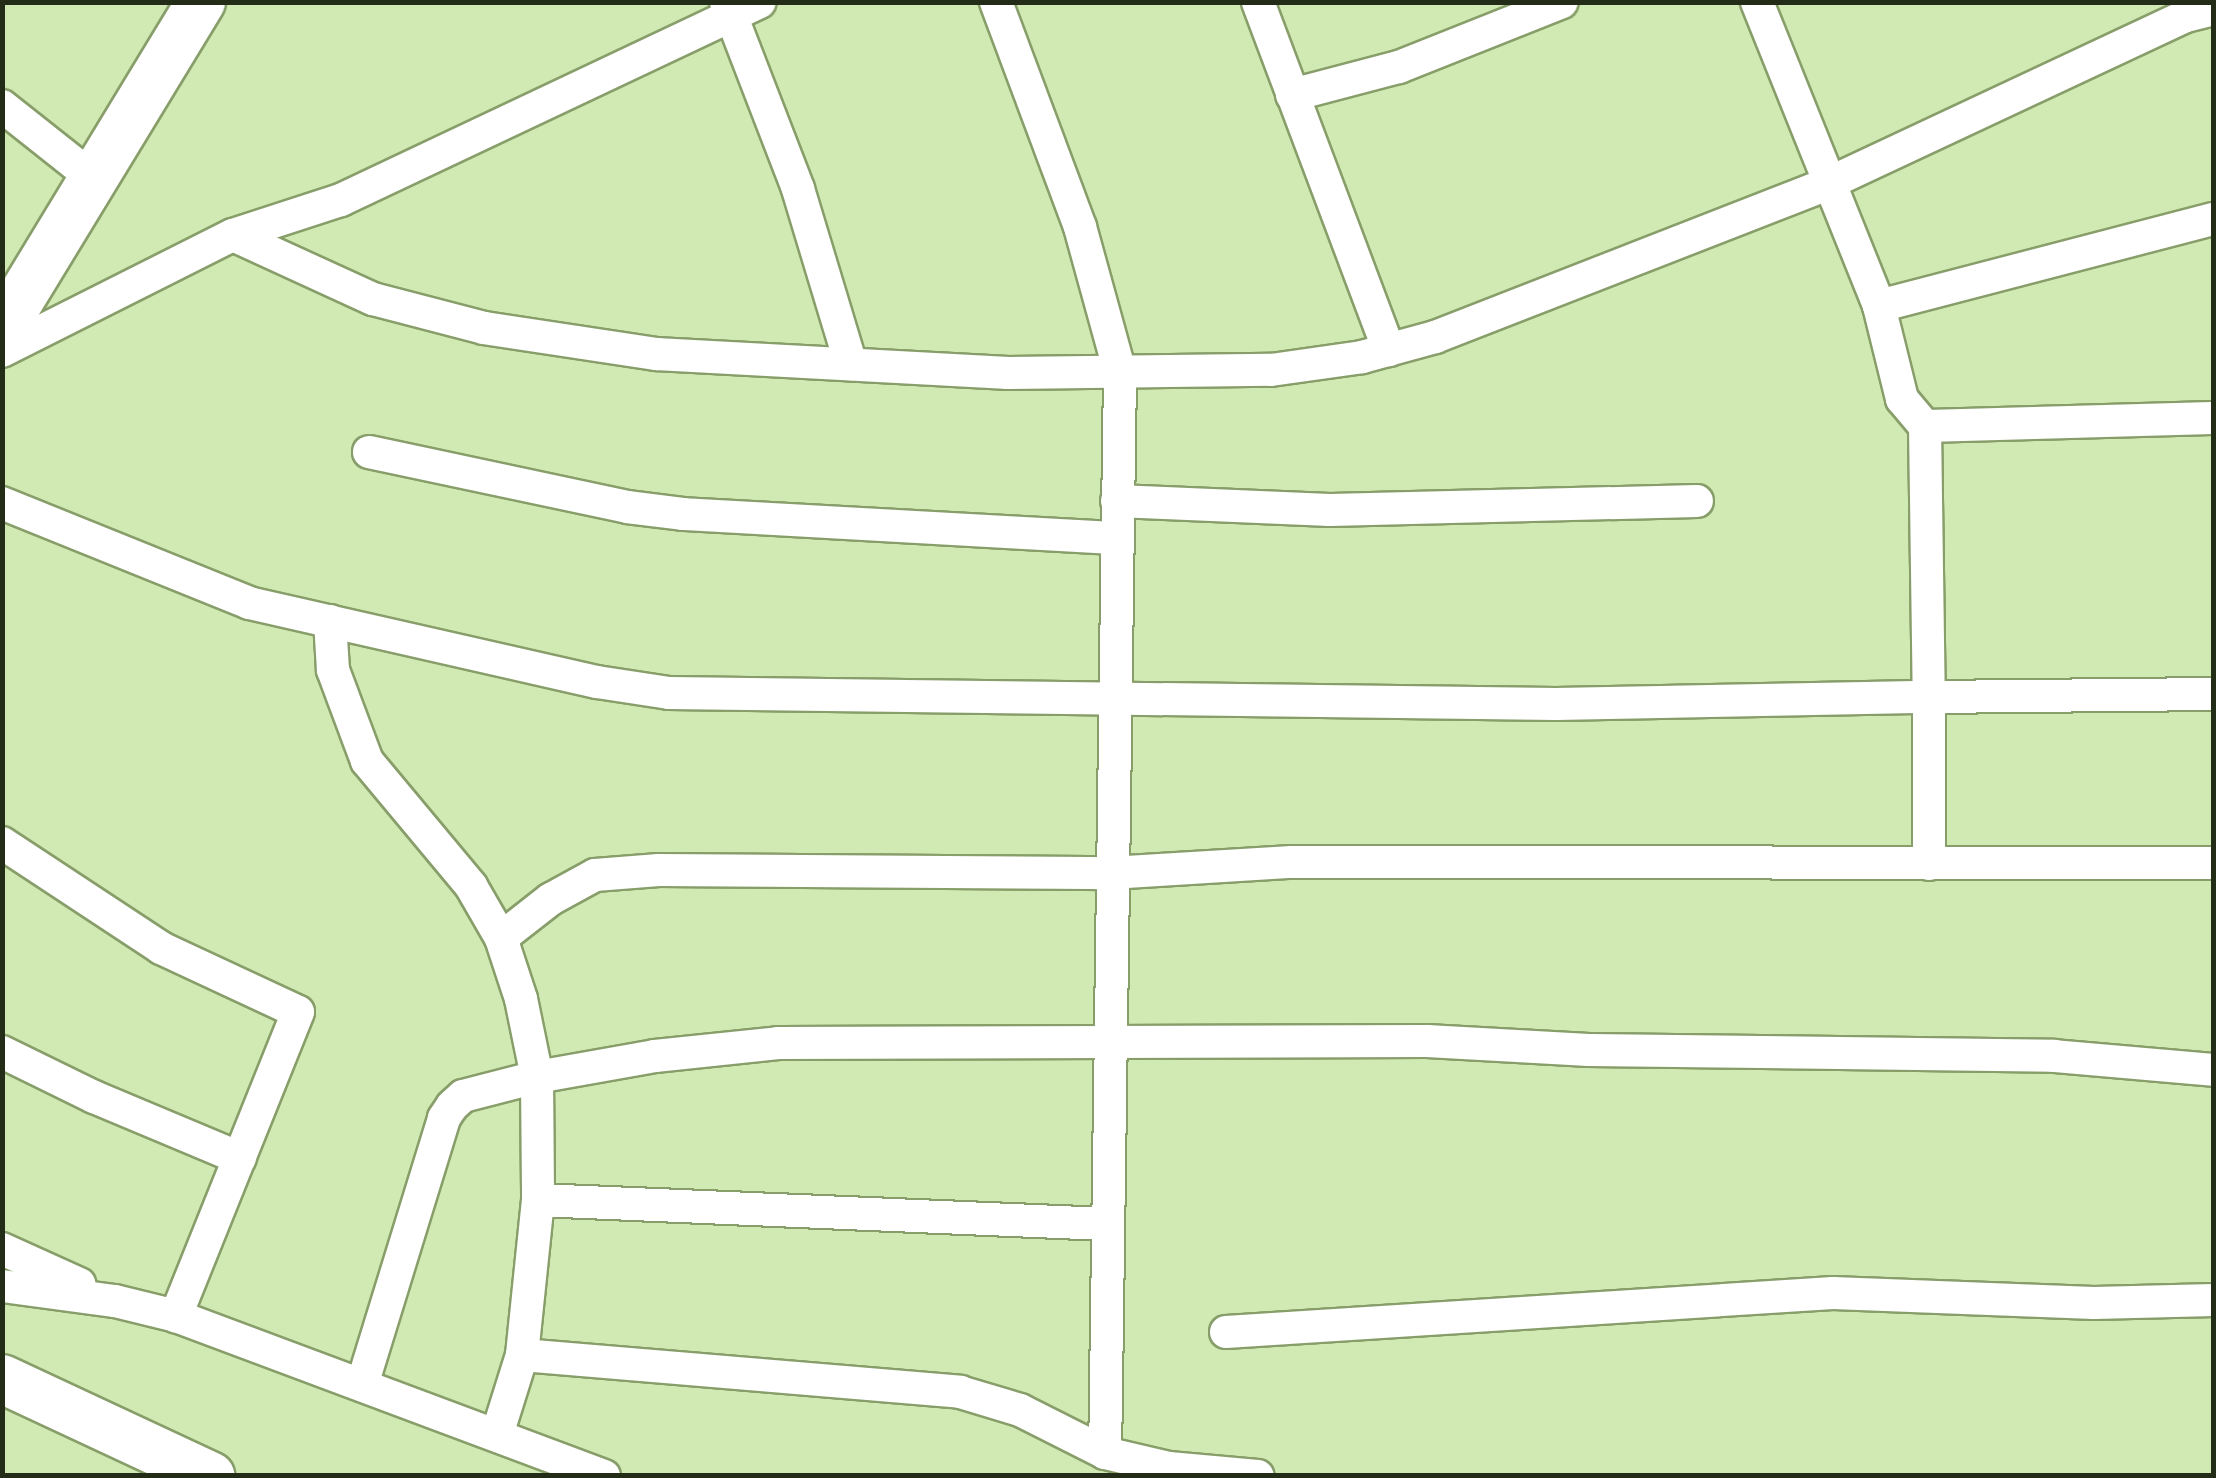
<!DOCTYPE html>
<style>
body{margin:0}
#map{position:relative;width:2216px;height:1478px;overflow:hidden;background:#d1e9b2;font-family:"Archivo Narrow",sans-serif}
div>[style]{position:absolute}
[style*='--x']{left:calc(var(--x)*1px);top:calc(var(--y)*1px);width:calc(var(--w)*1px);rotate:calc(var(--a)*1deg)}
.roads{filter:drop-shadow(2px 0 #889e6a) drop-shadow(-2px 0 #889e6a) drop-shadow(0 2px #889e6a) drop-shadow(0 -2px #889e6a)}
.minor>*{height:32px;margin:-16px;padding:0 16px;transform-origin:16px;border-radius:16px;background:#fff}
.secondary>*{height:48px;margin:-24px;padding:0 24px;transform-origin:24px;border-radius:24px;background:#fff}
span{translate:-50% -50%;white-space:nowrap;text-align:center;line-height:1.15;-webkit-text-stroke:10px #fff;paint-order:stroke}
.frame{position:absolute;inset:0;border:5px solid #232c17;pointer-events:none}
</style>
<div id="map">
<div class="roads">
<div class="minor">
<div style="--x:726;--y:2;--w:200;--a:68.9"></div>
<div style="--x:798;--y:189;--w:183;--a:73.2"></div>
<div style="--x:996;--y:2;--w:240;--a:69.5"></div>
<div style="--x:1080;--y:227;--w:150;--a:74.6"></div>
<div style="--x:1120;--y:372;--w:1081;--a:90.79"></div>
<div style="--x:1258;--y:2;--w:372;--a:69.4"></div>
<div style="--x:1757;--y:2;--w:328;--a:68.1"></div>
<div style="--x:1879;--y:306;--w:96;--a:76.1"></div>
<div style="--x:1902;--y:399;--w:35;--a:50"></div>
<div style="--x:1925;--y:426;--w:289;--a:-1.6"></div>
<div style="--x:1292;--y:95;--w:111;--a:-14.7"></div>
<div style="--x:1399;--y:67;--w:175;--a:-21.7"></div>
<div style="--x:2;--y:106;--w:117;--a:38.4"></div>
<div style="--x:233;--y:235;--w:154;--a:24.6"></div>
<div style="--x:373;--y:299;--w:115;--a:14.6"></div>
<div style="--x:484;--y:328;--w:174;--a:8.6"></div>
<div style="--x:656;--y:354;--w:353;--a:3.1"></div>
<div style="--x:1008;--y:373;--w:263;--a:-0.7"></div>
<div style="--x:1271;--y:370;--w:92;--a:-8.1"></div>
<div style="--x:1362;--y:357;--w:76;--a:-15.3"></div>
<div style="--x:1435;--y:337;--w:421;--a:-21.3"></div>
<div style="--x:1827;--y:184;--w:396;--a:-25.1"></div>
<div style="--x:2186;--y:16;--w:29;--a:-14"></div>
<div style="--x:1879;--y:306;--w:346;--a:-14.6"></div>
<div style="--x:2;--y:351;--w:258;--a:-26.7"></div>
<div style="--x:233;--y:235;--w:114;--a:-18"></div>
<div style="--x:341;--y:200;--w:463;--a:-25.3"></div>
<div style="--x:1925;--y:426;--w:271;--a:89.2"></div>
<div style="--x:1929;--y:697;--w:285;--a:-0.6"></div>
<div style="--x:369;--y:452;--w:264;--a:12"></div>
<div style="--x:627;--y:507;--w:56;--a:7.1"></div>
<div style="--x:683;--y:514;--w:433;--a:3.2"></div>
<div style="--x:1117;--y:501;--w:213;--a:2.4"></div>
<div style="--x:1330;--y:510;--w:367;--a:-1.4"></div>
<div style="--x:2;--y:503;--w:266;--a:22"></div>
<div style="--x:249;--y:603;--w:357;--a:12.8"></div>
<div style="--x:597;--y:682;--w:73;--a:8.7"></div>
<div style="--x:669;--y:693;--w:887;--a:0.71"></div>
<div style="--x:1556;--y:704;--w:373;--a:-1.1"></div>
<div style="--x:1929;--y:697;--w:167;--a:90"></div>
<div style="--x:330;--y:621;--w:49;--a:86.5"></div>
<div style="--x:333;--y:670;--w:97;--a:69.5"></div>
<div style="--x:367;--y:761;--w:163;--a:50.2"></div>
<div style="--x:471;--y:886;--w:60;--a:60"></div>
<div style="--x:501;--y:938;--w:64;--a:71.8"></div>
<div style="--x:521;--y:999;--w:80;--a:78.4"></div>
<div style="--x:537;--y:1077;--w:123;--a:89.5"></div>
<div style="--x:538;--y:1200;--w:156;--a:95.9"></div>
<div style="--x:522;--y:1355;--w:84;--a:107.4"></div>
<div style="--x:2;--y:843;--w:191;--a:33.4"></div>
<div style="--x:161;--y:948;--w:151;--a:25"></div>
<div style="--x:298;--y:1012;--w:328;--a:111.9"></div>
<div style="--x:501;--y:938;--w:63;--a:-38"></div>
<div style="--x:551;--y:899;--w:50;--a:-28.6"></div>
<div style="--x:595;--y:875;--w:64;--a:-4.5"></div>
<div style="--x:659;--y:870;--w:451;--a:0.4"></div>
<div style="--x:1110;--y:873;--w:182;--a:-3.5"></div>
<div style="--x:1292;--y:862;--w:922;--a:0.06"></div>
<div style="--x:2;--y:1052;--w:102;--a:26.1"></div>
<div style="--x:94;--y:1097;--w:158;--a:22.7"></div>
<div style="--x:538;--y:1200;--w:570;--a:2.42"></div>
<div style="--x:2;--y:1249;--w:85;--a:24.4"></div>
<div style="--x:2;--y:1286;--w:114;--a:7.6"></div>
<div style="--x:115;--y:1301;--w:63;--a:13.8"></div>
<div style="--x:176;--y:1316;--w:457;--a:20.5"></div>
<div style="--x:1226;--y:1332;--w:608;--a:-3.68"></div>
<div style="--x:1833;--y:1293;--w:261;--a:2.2"></div>
<div style="--x:2094;--y:1303;--w:120;--a:-1.4"></div>
<div style="--x:522;--y:1355;--w:440;--a:4.8"></div>
<div style="--x:960;--y:1392;--w:63;--a:16.7"></div>
<div style="--x:1020;--y:1410;--w:95;--a:26.8"></div>
<div style="--x:1105;--y:1453;--w:66;--a:13.2"></div>
<div style="--x:1169;--y:1468;--w:89;--a:5.1"></div>
<div style="--x:362;--y:1385;--w:279;--a:-72.9"></div>
<div style="--x:444;--y:1118;--w:14;--a:-56"></div>
<div style="--x:452;--y:1106;--w:15;--a:-42"></div>
<div style="--x:463;--y:1096;--w:76;--a:-14.4"></div>
<div style="--x:537;--y:1077;--w:120;--a:-10.1"></div>
<div style="--x:655;--y:1056;--w:124;--a:-6"></div>
<div style="--x:778;--y:1043;--w:649;--a:-0.18"></div>
<div style="--x:1427;--y:1041;--w:162;--a:3.2"></div>
<div style="--x:1589;--y:1050;--w:465;--a:0.7"></div>
<div style="--x:2054;--y:1056;--w:161;--a:5"></div>
</div>
<div class="secondary">
<div style="--x:2;--y:329;--w:383;--a:-58.7"></div>
<div style="--x:2;--y:1379;--w:230;--a:25"></div>
</div>
</div>
<div class="frame"></div>
</div>
